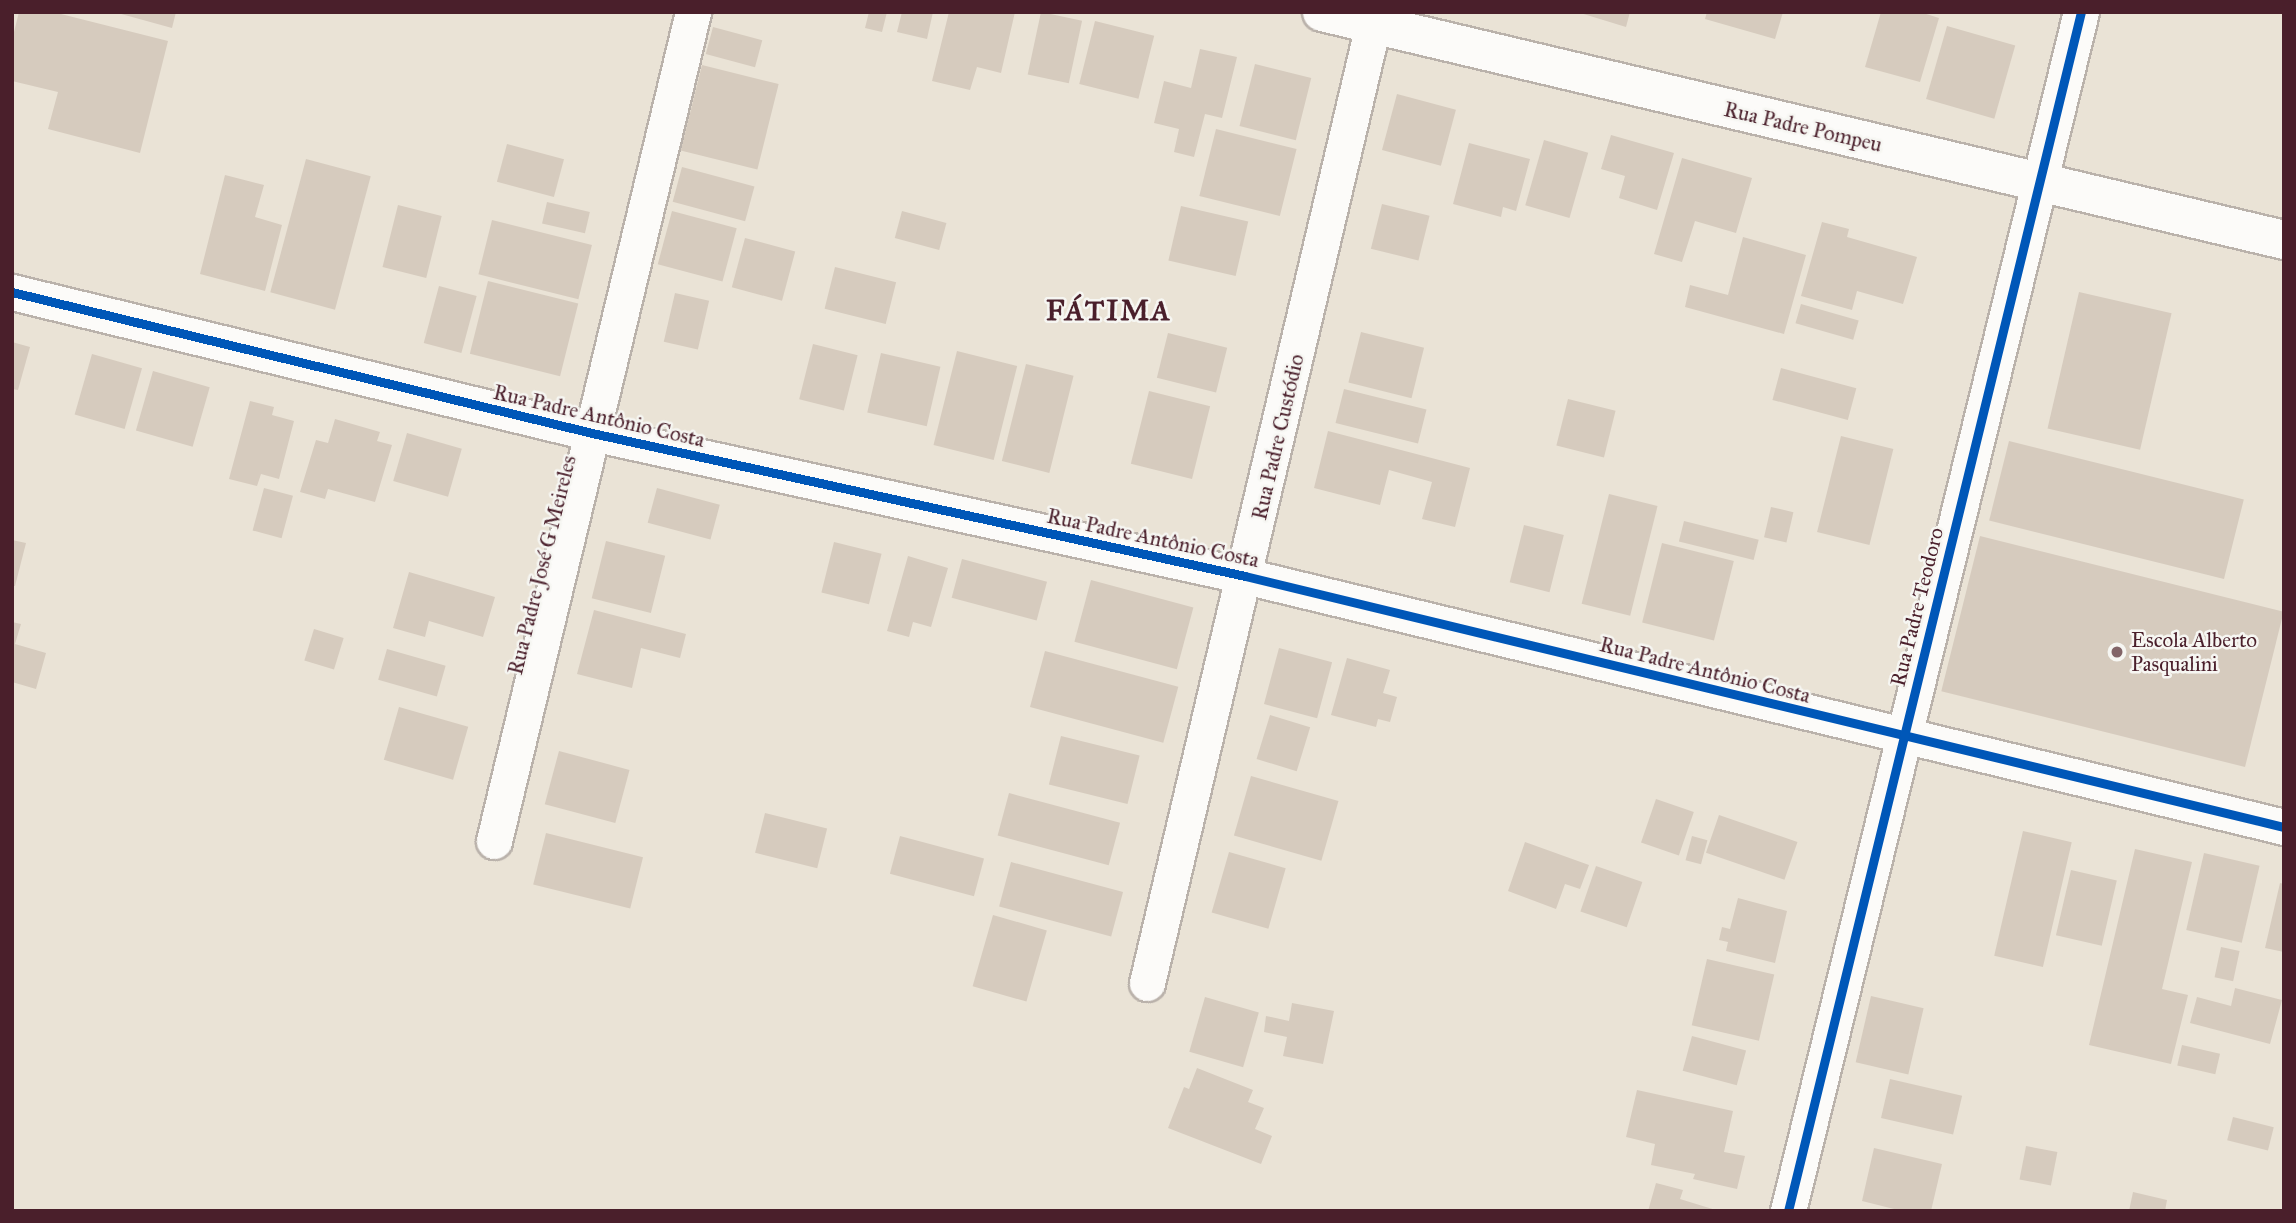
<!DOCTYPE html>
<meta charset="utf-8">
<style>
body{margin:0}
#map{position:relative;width:2296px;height:1223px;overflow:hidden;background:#eae3d6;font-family:"IM FELL Great Primer",serif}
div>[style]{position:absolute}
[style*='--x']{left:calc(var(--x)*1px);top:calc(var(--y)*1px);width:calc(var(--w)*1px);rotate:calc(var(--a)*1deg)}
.building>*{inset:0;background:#d6cbbe;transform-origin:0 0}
.roads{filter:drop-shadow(2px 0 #bab2ab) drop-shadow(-2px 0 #bab2ab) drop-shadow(0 2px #bab2ab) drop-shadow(0 -2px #bab2ab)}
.street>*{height:35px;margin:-17.5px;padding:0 17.5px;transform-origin:17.5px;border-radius:17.5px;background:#fcfbf9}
.secondary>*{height:38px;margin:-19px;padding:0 19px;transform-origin:19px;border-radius:19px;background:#fcfbf9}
.cycleway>*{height:9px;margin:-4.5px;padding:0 4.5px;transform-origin:4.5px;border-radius:4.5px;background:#0057b8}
.dots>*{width:19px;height:19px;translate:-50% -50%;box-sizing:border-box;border:4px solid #f6f6f2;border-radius:50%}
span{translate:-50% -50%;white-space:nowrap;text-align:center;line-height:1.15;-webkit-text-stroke:5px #f6f6f2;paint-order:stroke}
.street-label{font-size:21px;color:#4a1f2b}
.poi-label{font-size:21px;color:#4a1f2b}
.left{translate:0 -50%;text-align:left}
.district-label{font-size:28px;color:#4a1f2b;font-weight:700;letter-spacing:2px}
.frame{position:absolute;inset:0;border:14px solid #4a1f2b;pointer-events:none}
</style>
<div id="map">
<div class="building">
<div style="clip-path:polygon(19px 12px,53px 12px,168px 41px,140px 153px,48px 129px,58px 92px,12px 81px,12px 40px)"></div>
<div style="clip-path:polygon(114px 12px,176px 12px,172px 28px)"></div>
<div style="clip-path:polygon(869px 12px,887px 12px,882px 32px,865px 28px)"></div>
<div style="clip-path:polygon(902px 12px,933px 12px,927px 39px,897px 32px)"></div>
<div style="clip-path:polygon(949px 12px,1015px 12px,1001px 73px,977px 67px,970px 90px,932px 81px)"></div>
<div style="left:1041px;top:12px;width:42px;height:64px;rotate:12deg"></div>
<div style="clip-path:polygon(1577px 12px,1630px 12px,1626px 27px)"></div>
<div style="clip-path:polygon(1707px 12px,1783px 12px,1775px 39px,1705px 19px)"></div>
<div style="clip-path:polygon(1881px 12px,1920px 12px,1939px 18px,1920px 82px,1865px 67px)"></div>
<div style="left:1095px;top:21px;width:61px;height:65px;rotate:14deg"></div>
<div style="left:1947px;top:26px;width:71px;height:76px;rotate:16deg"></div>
<div style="left:713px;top:27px;width:51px;height:28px;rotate:15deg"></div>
<div style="clip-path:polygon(1200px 49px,1237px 57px,1222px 118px,1205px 114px,1194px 157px,1174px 152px,1179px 129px,1154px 123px,1164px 81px,1191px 88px)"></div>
<div style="left:1255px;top:64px;width:58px;height:64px;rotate:14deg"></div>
<div style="left:702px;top:65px;width:79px;height:88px;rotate:14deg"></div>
<div style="left:1397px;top:94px;width:61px;height:58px;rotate:15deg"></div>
<div style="left:1216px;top:129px;width:83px;height:69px;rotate:14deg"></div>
<div style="clip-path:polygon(1611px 135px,1674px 153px,1657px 210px,1619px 198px,1625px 176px,1601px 169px)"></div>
<div style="left:1544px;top:140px;width:46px;height:68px;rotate:16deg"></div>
<div style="clip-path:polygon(1469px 143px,1530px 159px,1516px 211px,1503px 207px,1501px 217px,1453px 204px)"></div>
<div style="left:507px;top:144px;width:59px;height:39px;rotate:15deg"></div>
<div style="clip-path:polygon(1682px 158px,1752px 178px,1736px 233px,1695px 221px,1682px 262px,1654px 254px)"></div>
<div style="left:306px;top:159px;width:67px;height:138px;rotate:15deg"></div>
<div style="left:682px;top:167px;width:75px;height:36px;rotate:15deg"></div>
<div style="clip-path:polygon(225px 175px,264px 185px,255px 217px,282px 225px,265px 291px,200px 274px)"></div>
<div style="left:547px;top:202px;width:44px;height:22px;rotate:13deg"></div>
<div style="left:1382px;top:204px;width:49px;height:46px;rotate:14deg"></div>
<div style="left:398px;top:205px;width:45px;height:64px;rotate:14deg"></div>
<div style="left:1181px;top:206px;width:69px;height:56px;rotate:13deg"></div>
<div style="left:672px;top:211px;width:67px;height:55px;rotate:15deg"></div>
<div style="left:902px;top:211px;width:46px;height:28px;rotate:15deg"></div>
<div style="left:492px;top:220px;width:103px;height:56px;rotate:14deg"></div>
<div style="clip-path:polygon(1822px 222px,1849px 229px,1847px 237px,1917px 257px,1903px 304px,1857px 291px,1852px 310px,1801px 296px)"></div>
<div style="clip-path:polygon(1743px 237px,1806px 255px,1784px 334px,1685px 307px,1690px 285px,1728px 295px)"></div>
<div style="left:745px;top:238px;width:52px;height:51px;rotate:15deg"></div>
<div style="left:835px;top:267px;width:63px;height:43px;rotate:14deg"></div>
<div style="left:488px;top:281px;width:93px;height:75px;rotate:14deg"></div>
<div style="left:439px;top:286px;width:39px;height:59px;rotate:15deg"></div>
<div style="left:2079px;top:292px;width:95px;height:140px;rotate:13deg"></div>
<div style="left:675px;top:293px;width:35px;height:50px;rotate:13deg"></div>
<div style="left:1801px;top:304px;width:60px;height:20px;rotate:16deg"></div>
<div style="left:1361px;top:332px;width:65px;height:52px;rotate:14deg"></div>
<div style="left:1168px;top:333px;width:61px;height:46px;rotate:14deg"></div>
<div style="clip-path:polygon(12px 342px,30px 347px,18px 390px,12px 389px)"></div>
<div style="left:813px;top:344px;width:46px;height:57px;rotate:14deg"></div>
<div style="left:957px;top:351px;width:62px;height:97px;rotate:14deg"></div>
<div style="left:881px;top:353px;width:61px;height:61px;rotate:13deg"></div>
<div style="left:92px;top:354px;width:52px;height:63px;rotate:16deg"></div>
<div style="left:1026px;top:364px;width:49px;height:100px;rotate:14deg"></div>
<div style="left:1781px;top:368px;width:78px;height:33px;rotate:15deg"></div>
<div style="left:153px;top:371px;width:59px;height:62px;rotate:16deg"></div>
<div style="left:1344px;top:389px;width:85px;height:35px;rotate:14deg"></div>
<div style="left:1149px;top:391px;width:63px;height:75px;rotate:14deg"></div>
<div style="left:1568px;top:399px;width:49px;height:48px;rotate:14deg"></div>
<div style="clip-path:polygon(250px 401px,274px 407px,272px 415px,294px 421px,279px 479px,261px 474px,257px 486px,229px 479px)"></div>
<div style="clip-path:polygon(335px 419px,380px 432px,377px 441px,392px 445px,375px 502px,328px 489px,325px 499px,300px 492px,316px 440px,328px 443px)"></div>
<div style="clip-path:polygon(1328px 431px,1470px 468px,1455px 527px,1422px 519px,1432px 482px,1389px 470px,1380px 505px,1314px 488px)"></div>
<div style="left:407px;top:433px;width:57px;height:50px;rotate:16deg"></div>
<div style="left:1841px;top:436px;width:54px;height:99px;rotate:14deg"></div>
<div style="left:2009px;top:441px;width:242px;height:82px;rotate:14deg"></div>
<div style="left:264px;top:488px;width:30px;height:44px;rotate:15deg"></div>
<div style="left:657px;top:488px;width:65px;height:36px;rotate:15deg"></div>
<div style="left:1609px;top:494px;width:50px;height:113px;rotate:14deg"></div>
<div style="left:1771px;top:507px;width:23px;height:31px;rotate:13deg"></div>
<div style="left:1684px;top:521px;width:77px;height:21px;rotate:14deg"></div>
<div style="left:1524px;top:525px;width:41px;height:59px;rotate:14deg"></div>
<div style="left:1980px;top:536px;width:313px;height:160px;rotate:14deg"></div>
<div style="clip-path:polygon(12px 540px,26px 543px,15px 586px,12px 586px)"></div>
<div style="left:606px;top:541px;width:61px;height:59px;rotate:14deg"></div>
<div style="left:834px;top:542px;width:49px;height:52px;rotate:14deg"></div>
<div style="left:1662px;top:543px;width:74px;height:82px;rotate:14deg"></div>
<div style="clip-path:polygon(908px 556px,948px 568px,931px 627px,913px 622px,909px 637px,887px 631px)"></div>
<div style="left:962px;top:559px;width:88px;height:40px;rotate:15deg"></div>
<div style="clip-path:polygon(409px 572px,495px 597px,483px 637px,429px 621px,425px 637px,393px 628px)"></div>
<div style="left:1091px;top:580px;width:106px;height:64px;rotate:15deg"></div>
<div style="clip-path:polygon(594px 610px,686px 634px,680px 658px,641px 648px,632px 688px,577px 674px)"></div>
<div style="clip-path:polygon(12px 622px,21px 624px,15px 644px,46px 653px,36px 689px,12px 682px)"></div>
<div style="left:314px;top:629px;width:31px;height:33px;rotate:17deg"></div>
<div style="left:1279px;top:648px;width:55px;height:58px;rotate:15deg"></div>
<div style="left:387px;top:649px;width:61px;height:32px;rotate:16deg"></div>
<div style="left:1045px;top:651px;width:138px;height:58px;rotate:15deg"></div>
<div style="clip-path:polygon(1347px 658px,1390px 670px,1383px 693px,1397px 697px,1390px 722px,1378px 719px,1376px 727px,1331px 715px)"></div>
<div style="left:399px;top:707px;width:72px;height:55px;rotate:16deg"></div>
<div style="left:1270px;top:715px;width:42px;height:46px;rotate:17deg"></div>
<div style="left:1061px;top:736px;width:81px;height:50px;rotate:14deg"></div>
<div style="left:559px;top:751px;width:73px;height:55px;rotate:15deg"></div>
<div style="left:1251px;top:776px;width:91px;height:62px;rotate:16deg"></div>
<div style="left:1009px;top:793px;width:115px;height:44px;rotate:15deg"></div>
<div style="left:1656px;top:799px;width:40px;height:46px;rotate:19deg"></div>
<div style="left:765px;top:813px;width:64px;height:41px;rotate:14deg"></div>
<div style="left:1719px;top:815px;width:83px;height:40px;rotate:19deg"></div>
<div style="left:2023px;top:831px;width:50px;height:128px;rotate:13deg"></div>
<div style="left:546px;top:833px;width:100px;height:53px;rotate:14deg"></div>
<div style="left:900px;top:836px;width:87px;height:39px;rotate:15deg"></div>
<div style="left:1692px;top:836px;width:16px;height:25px;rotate:15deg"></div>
<div style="clip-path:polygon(1525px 842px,1589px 865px,1580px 889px,1565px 884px,1556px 909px,1508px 891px)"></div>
<div style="clip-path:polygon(2135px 849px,2192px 862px,2162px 989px,2188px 995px,2171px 1064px,2089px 1045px)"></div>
<div style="left:1229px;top:852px;width:59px;height:63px;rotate:16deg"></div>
<div style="left:2204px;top:853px;width:57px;height:79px;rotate:13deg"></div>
<div style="left:1011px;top:862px;width:116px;height:46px;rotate:15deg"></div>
<div style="left:1596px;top:866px;width:49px;height:48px;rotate:19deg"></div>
<div style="left:2071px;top:870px;width:47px;height:67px;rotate:13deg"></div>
<div style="clip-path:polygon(2280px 883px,2284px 884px,2284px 952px,2265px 948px)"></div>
<div style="clip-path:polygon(1738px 898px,1787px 911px,1775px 963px,1726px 951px,1728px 942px,1719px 940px,1722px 927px,1730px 929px)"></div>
<div style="left:993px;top:915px;width:56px;height:74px;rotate:16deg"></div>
<div style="left:2221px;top:947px;width:19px;height:31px;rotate:12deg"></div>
<div style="left:1707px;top:959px;width:69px;height:68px;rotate:13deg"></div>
<div style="clip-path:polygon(2235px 988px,2282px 1000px,2270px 1044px,2190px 1023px,2197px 997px,2231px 1006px)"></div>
<div style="left:1871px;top:996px;width:54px;height:68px;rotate:13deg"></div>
<div style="left:1205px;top:997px;width:56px;height:57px;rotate:16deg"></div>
<div style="clip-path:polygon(1292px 1003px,1334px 1011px,1323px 1064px,1283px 1056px,1287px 1037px,1264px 1032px,1266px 1016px,1289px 1021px)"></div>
<div style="left:1692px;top:1036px;width:56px;height:36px;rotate:15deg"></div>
<div style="left:2182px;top:1045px;width:39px;height:21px;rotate:13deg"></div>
<div style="clip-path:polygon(1197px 1068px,1253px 1090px,1248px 1102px,1264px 1108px,1255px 1129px,1272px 1136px,1261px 1164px,1168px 1128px,1184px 1087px,1189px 1089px)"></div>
<div style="left:1890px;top:1079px;width:74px;height:40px;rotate:13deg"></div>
<div style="clip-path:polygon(1637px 1090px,1733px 1111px,1724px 1152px,1745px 1156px,1737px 1189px,1693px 1179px,1695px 1174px,1651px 1165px,1655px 1144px,1626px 1137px)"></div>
<div style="left:2233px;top:1117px;width:42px;height:24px;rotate:14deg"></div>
<div style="left:2026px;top:1146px;width:32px;height:34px;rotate:11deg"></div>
<div style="clip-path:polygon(1874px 1148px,1942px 1164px,1931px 1211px,1902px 1211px,1862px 1201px)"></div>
<div style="clip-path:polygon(1656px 1183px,1683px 1190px,1680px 1199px,1719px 1211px,1648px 1211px)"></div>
<div style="clip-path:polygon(2133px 1192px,2167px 1200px,2165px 1211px,2129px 1211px)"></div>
</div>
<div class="roads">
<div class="street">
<div style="--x:12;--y:292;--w:597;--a:13.66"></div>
<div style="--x:592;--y:433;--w:668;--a:12.35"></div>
<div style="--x:1245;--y:576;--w:1069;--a:13.58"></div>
<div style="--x:494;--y:841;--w:853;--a:-76.5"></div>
<div style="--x:1147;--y:983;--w:998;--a:-76.73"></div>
<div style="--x:1788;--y:1211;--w:1234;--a:-76.27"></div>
</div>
<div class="secondary">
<div style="--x:1322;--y:12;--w:989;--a:13.33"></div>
</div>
</div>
<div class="cycleway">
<div style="--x:12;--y:292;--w:597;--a:13.66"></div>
<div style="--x:592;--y:433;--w:668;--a:12.35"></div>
<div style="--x:1245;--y:576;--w:1069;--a:13.58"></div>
<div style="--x:1788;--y:1211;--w:1234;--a:-76.27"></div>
</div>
<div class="dots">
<div style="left:2117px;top:652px;background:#826467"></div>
</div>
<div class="street-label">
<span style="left:1803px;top:127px;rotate:13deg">Rua Padre Pompeu</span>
<span style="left:599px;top:416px;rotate:13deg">Rua Padre Antônio Costa</span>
<span style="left:1278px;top:437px;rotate:-77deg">Rua Padre Custódio</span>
<span style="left:1153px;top:538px;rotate:12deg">Rua Padre Antônio Costa</span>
<span style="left:542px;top:565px;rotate:-76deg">Rua Padre José G Meireles</span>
<span style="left:1917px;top:607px;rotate:-76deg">Rua Padre Teodoro</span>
<span style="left:1705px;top:670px;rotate:14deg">Rua Padre Antônio Costa</span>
</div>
<div class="poi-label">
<span class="left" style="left:2131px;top:652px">Escola Alberto<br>Pasqualini</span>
</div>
<div class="district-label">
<span style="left:1109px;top:311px">FÁTIMA</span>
</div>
<div class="frame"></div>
</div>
